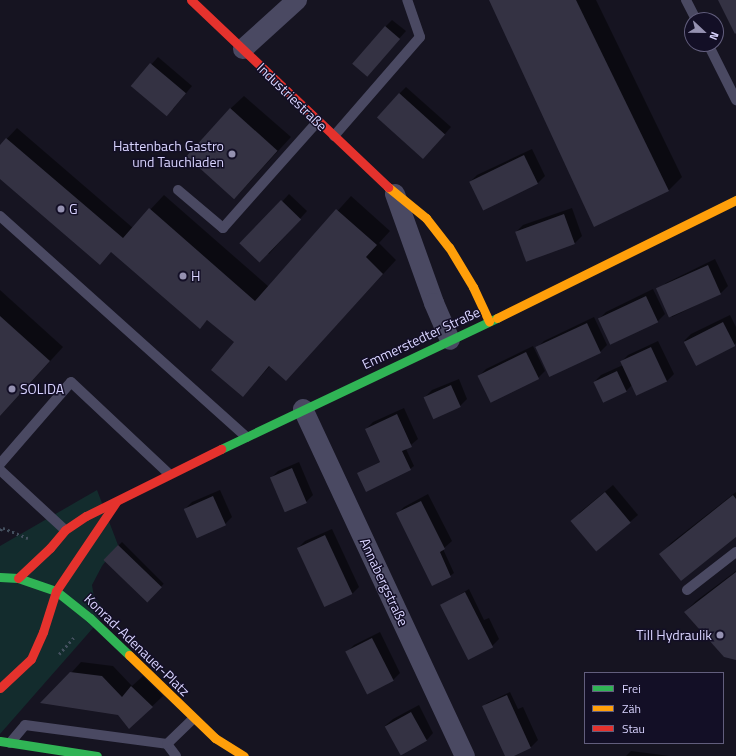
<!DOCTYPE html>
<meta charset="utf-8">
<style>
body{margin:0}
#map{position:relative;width:736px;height:756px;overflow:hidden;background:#161421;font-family:"Titillium Web",sans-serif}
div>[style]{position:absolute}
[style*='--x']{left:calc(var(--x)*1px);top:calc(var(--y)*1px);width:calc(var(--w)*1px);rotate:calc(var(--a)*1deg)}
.green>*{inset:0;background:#132c2d}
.shadow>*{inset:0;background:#0007;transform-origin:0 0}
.building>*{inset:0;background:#343243;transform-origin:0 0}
.path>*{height:2.5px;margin-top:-1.25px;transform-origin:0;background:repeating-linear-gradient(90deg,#44505f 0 2px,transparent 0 5px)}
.lane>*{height:10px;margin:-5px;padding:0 5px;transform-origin:5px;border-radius:5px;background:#4a4962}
.street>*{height:20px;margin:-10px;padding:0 10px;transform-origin:10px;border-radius:10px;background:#4a4962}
.fast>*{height:9px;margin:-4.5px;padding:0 4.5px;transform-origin:4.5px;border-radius:4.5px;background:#30b455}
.slow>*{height:9px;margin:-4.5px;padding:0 4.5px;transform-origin:4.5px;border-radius:4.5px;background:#ff9f0a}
.jam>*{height:9px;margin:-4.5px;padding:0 4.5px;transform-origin:4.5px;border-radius:4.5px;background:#e5322d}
.dots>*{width:11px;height:11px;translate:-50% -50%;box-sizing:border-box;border:2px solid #130f26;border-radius:50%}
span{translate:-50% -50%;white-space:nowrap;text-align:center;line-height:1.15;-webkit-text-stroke:3px #130f26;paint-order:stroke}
.street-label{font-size:14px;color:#d9d4ff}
.poi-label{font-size:14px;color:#d9d4ff}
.right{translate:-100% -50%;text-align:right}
.left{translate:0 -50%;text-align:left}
.legend{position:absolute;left:584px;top:672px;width:140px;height:72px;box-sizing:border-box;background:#130f26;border:1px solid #625e7d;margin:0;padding:5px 7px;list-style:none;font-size:12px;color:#d9d4ff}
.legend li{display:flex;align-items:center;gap:8px;height:20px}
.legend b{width:20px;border:1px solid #625e7d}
.north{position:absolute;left:684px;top:12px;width:40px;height:40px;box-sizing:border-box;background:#130f26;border:1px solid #625e7d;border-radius:50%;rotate:112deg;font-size:11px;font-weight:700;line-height:16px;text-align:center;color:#d9d4ff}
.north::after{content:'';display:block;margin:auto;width:14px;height:18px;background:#9591b1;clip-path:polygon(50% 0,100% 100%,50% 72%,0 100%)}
</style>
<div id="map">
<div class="green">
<div style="clip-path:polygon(97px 490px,118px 545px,102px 566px,92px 585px,94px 597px,107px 612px,0 734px,0 546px)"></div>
</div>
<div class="shadow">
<div style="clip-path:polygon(490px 0,596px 0,682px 177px,669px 190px,595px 226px)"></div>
<div style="clip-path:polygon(392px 20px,406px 31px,373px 68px,385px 27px)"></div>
<div style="clip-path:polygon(158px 57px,192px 86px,173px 109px,132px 86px)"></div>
<div style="clip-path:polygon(406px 87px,451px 127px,431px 150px,399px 94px)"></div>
<div style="clip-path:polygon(244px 96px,291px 137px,235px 198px,230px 109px)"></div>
<div style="clip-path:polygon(17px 128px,133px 228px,164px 195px,269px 287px,351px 196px,390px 231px,379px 243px,396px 260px,286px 380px,270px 366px,243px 396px,236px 342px,208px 319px,199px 328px,112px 251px,0 178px,0 146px)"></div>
<div style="clip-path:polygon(532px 149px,545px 176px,538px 183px,470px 182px,477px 175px)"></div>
<div style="clip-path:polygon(289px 194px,307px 211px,269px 254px,243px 245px)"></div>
<div style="clip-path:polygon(572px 208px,582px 236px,575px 243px,526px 261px,516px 232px,523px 225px)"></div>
<div style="clip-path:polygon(715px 259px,728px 286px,721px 293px,672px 317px,659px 290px,666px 283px)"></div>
<div style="clip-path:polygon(653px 289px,665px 314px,658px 321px,611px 344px,599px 319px,606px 312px)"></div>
<div style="clip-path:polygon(0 290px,63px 347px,0 416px)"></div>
<div style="clip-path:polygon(730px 315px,736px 327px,736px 343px,734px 345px,684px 341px,691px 334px)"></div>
<div style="clip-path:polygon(594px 317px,607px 345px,600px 352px,537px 348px,544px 341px)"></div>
<div style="clip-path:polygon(658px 341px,674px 374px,667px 381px,637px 395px,632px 385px,626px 391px,594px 382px,601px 375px,623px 365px,621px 362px,628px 355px)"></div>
<div style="clip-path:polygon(533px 346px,545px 371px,538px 378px,479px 376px,486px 369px)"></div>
<div style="clip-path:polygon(459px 379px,467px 399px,460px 406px,425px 397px,432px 390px)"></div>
<div style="clip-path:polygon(404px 408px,418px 439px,406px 449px,414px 466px,410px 469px,359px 473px,381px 461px,366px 429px,373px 422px)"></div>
<div style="clip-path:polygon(299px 462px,313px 495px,306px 502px,271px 478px,278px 471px)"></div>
<div style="clip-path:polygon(613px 485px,638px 515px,596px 551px,579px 513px)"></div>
<div style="clip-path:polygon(220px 490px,232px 517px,225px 524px,185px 509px,192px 502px)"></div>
<div style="clip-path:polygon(736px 492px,736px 536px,661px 554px,671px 543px)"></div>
<div style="clip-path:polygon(428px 494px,452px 541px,443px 549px,454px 573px,450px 576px,397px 514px,404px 507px)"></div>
<div style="clip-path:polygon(332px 529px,359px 587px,352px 594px,298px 548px,305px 541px)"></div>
<div style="left:122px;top:542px;width:59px;height:25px;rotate:45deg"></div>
<div style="clip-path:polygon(736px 571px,736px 659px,685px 612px,696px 601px)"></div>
<div style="clip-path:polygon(469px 589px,484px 620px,489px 618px,499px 639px,492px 646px,442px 605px)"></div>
<div style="clip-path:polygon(380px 632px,400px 673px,393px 680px,347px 652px,354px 645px)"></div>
<div style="clip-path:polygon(81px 662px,113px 666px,132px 686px,143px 676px,163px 696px,129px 728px,119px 714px,71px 673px)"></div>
<div style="clip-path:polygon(510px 692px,518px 709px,523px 707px,538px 740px,531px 747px,512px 756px,506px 756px,484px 706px,487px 703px)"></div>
<div style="clip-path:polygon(419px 705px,433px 733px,426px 741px,385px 726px,393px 719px)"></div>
<div style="clip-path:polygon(631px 751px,670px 756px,626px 756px)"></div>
</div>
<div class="building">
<div style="clip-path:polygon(489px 0,576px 0,669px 191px,594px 227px)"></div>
<div style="clip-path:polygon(718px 0,736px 0,736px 33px,735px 34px)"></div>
<div style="left:385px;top:26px;width:20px;height:50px;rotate:41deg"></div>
<div style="left:150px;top:63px;width:47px;height:30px;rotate:40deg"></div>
<div style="left:399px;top:93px;width:62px;height:33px;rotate:42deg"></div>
<div style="left:230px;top:108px;width:64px;height:65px;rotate:42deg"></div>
<div style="clip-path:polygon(6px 138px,123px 238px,149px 208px,255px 301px,336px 209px,377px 245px,366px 257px,383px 274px,286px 381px,269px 366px,243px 397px,211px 370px,234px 342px,207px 320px,200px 329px,111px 252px,100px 265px,0 179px,0 145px)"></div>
<div style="left:524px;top:155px;width:32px;height:61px;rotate:64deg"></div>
<div style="left:281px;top:200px;width:28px;height:60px;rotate:44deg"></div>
<div style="left:564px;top:214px;width:32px;height:52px;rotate:70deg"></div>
<div style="left:708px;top:265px;width:32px;height:57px;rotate:66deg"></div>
<div style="left:646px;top:296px;width:29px;height:53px;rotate:65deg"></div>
<div style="clip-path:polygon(0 316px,50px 361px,0 416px)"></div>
<div style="left:723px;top:322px;width:27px;height:44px;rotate:63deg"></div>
<div style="left:587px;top:323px;width:33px;height:57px;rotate:65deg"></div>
<div style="left:651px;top:347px;width:38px;height:34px;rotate:65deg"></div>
<div style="left:526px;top:352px;width:30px;height:54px;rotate:64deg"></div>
<div style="left:617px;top:371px;width:23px;height:26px;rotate:65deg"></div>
<div style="left:451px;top:385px;width:24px;height:30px;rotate:66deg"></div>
<div style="clip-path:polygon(397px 414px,412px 447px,402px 451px,411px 470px,366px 492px,357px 473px,380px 462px,365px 429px)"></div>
<div style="left:292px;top:468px;width:38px;height:24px;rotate:67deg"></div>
<div style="left:605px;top:492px;width:40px;height:45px;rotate:50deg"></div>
<div style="clip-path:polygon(733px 495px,736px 499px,736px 537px,681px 581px,659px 554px)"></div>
<div style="left:213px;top:496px;width:32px;height:32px;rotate:66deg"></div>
<div style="clip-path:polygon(421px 501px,445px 549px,440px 552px,451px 577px,432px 586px,396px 513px)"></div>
<div style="left:325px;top:535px;width:65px;height:31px;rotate:65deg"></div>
<div style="left:118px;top:545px;width:61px;height:21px;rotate:44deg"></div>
<div style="clip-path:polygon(736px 572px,736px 660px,724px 657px,684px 612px)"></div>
<div style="left:465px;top:592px;width:62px;height:28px;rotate:63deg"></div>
<div style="left:372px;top:638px;width:48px;height:30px;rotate:63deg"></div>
<div style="clip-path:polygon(70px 672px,102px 676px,122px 697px,131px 686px,153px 707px,129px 729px,118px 715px,40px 703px)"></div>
<div style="clip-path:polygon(507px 695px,531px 748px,514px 756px,505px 756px,482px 706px)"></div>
<div style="left:411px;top:712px;width:33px;height:30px;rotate:61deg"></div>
</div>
<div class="path">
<div style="--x:0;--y:530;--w:4;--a:-34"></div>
<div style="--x:3;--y:528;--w:27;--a:22"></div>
<div style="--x:59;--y:654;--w:25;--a:-48"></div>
</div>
<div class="lane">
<div style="--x:686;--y:0;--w:22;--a:63"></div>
<div style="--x:708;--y:44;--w:63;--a:63.4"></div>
<div style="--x:334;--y:136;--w:131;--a:-49"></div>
<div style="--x:420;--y:37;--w:39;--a:-109"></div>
<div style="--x:178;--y:190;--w:59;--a:40.2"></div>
<div style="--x:223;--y:228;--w:143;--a:-48.4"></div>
<div style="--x:0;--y:216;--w:331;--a:41.9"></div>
<div style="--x:0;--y:464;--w:108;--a:-49.1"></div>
<div style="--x:71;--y:382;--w:134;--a:43.2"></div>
<div style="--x:0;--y:470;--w:88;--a:42.7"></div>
<div style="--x:687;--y:590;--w:62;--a:-37.8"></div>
<div style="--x:10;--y:743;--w:23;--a:-50"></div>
<div style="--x:25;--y:725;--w:143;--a:7.6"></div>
<div style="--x:167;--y:744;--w:15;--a:53"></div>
<div style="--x:167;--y:744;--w:36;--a:-44"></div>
</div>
<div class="street">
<div style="--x:243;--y:49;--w:73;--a:-42.2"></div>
<div style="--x:395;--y:194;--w:116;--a:70.3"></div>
<div style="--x:434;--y:303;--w:40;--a:66.6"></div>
<div style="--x:303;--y:409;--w:383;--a:65"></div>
</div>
<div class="fast">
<div style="--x:221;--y:449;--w:306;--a:-25.4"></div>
<div style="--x:0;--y:577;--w:18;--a:3"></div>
<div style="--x:18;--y:578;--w:40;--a:18.9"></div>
<div style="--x:56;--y:591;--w:43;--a:38.5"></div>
<div style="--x:90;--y:618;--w:54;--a:43.5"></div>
<div style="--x:0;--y:741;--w:98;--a:8.8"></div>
</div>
<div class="slow">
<div style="--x:388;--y:187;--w:49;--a:39.2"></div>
<div style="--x:426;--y:218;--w:37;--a:52"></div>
<div style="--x:449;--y:247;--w:47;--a:59"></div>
<div style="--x:473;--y:287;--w:38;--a:65"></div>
<div style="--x:497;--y:318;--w:267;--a:-26.3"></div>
<div style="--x:129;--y:655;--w:120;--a:44"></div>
<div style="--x:215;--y:738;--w:34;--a:32"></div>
</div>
<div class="jam">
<div style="--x:191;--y:0;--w:272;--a:43.5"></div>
<div style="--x:18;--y:578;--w:44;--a:-43.2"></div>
<div style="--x:50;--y:548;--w:23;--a:-50"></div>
<div style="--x:65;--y:530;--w:25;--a:-34"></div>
<div style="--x:86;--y:516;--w:151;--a:-26.4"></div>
<div style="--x:0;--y:688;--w:42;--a:-43.1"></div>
<div style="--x:31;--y:659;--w:30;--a:-66"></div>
<div style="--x:43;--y:632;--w:43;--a:-72.4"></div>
<div style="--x:56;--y:591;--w:107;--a:-56"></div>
</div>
<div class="dots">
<div style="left:232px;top:154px;background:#9591b1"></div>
<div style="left:61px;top:209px;background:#9591b1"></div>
<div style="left:183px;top:276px;background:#9591b1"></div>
<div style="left:12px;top:389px;background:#9591b1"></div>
<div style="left:720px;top:635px;background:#9591b1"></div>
</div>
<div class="street-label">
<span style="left:292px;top:97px;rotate:44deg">Industriestraße</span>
<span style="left:421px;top:338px;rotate:-25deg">Emmerstedter Straße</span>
<span style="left:384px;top:582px;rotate:65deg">Annabergstraße</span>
<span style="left:137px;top:645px;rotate:44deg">Konrad-Adenauer-Platz</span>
</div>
<div class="poi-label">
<span class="right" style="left:224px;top:154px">Hattenbach Gastro<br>und Tauchladen</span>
<span class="left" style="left:69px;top:209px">G</span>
<span class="left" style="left:191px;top:276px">H</span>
<span class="left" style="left:20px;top:389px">SOLIDA</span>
<span class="right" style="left:712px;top:635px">Till Hydraulik</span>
</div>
<ul class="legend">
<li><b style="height:5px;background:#30b455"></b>Frei</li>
<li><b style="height:5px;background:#ff9f0a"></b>Zäh</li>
<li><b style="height:5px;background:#e5322d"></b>Stau</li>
</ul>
<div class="north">N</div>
</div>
